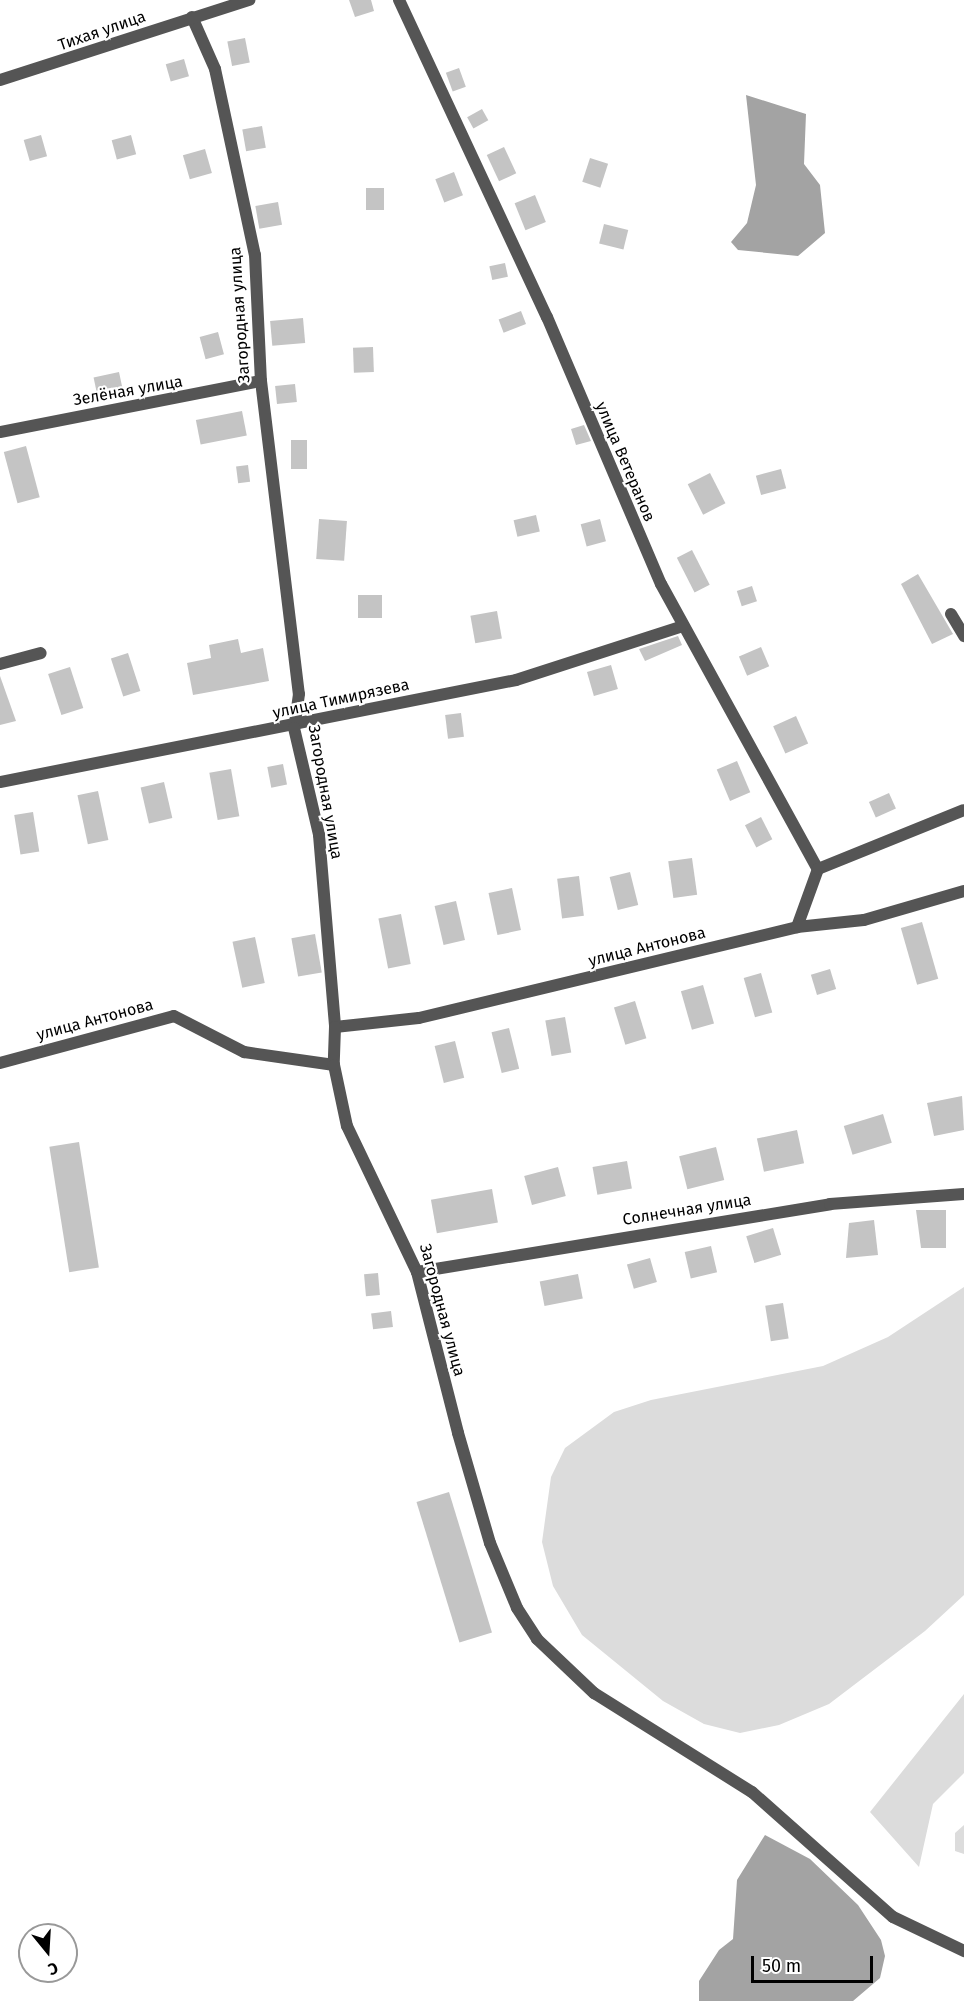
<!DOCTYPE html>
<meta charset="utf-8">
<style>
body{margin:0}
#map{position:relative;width:964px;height:2001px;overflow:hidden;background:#fff;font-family:"Fira Sans",sans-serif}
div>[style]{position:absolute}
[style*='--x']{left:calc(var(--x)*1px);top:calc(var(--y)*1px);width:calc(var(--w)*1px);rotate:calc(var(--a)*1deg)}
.green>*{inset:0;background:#dcdcdc}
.water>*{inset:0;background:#a3a3a3}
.building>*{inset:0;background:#c4c4c4;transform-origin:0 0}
.minor>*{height:12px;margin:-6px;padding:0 6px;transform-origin:6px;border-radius:6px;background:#555}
.tertiary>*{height:12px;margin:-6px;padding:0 6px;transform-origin:6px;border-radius:6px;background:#555}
span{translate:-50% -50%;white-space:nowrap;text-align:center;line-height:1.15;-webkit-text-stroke:4.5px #fff;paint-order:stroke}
.street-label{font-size:16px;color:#000}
.north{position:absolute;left:18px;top:1923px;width:60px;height:60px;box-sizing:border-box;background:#fff;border:2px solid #999;border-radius:50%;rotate:162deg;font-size:16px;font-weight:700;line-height:24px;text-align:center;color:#000}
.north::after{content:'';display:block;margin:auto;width:21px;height:27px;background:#000;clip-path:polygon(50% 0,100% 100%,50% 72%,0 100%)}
.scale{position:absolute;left:751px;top:1956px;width:122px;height:27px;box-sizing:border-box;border:3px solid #000;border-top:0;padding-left:8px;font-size:18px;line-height:21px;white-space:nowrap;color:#000;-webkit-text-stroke:4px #fff;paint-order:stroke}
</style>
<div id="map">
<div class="green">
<div style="clip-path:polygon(964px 1287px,964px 1595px,925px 1631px,829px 1704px,779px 1725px,740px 1733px,704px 1724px,663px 1701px,582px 1635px,553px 1586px,542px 1542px,551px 1477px,565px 1448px,614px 1412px,651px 1400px,823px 1366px,888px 1337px)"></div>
<div style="clip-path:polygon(964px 1694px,964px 1773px,933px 1804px,919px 1867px,870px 1812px)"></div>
<div style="clip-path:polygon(964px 1825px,964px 1854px,955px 1851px,955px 1833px)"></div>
</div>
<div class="water">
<div style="clip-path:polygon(746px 95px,806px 114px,804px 164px,820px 185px,825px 233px,798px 256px,738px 250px,731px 242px,747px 223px,756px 185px)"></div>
<div style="clip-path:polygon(765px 1835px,810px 1859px,858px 1905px,881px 1940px,885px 1956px,880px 1978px,853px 2001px,699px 2001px,699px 1981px,719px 1950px,733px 1939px,737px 1880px)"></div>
</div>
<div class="building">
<div style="clip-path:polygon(349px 0,371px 0,374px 11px,355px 17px)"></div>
<div style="left:245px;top:38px;width:25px;height:18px;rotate:79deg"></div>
<div style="left:184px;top:59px;width:18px;height:19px;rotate:74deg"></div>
<div style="left:459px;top:68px;width:20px;height:14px;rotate:70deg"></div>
<div style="left:482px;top:109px;width:13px;height:17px;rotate:61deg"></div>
<div style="left:262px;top:126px;width:22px;height:20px;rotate:80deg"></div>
<div style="left:41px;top:135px;width:22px;height:18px;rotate:74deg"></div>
<div style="left:131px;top:135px;width:20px;height:20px;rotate:75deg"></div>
<div style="left:504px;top:147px;width:29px;height:19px;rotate:65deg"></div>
<div style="left:205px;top:149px;width:25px;height:23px;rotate:74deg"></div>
<div style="left:590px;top:158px;width:19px;height:25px;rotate:18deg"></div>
<div style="left:454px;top:172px;width:25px;height:20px;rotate:69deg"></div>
<div style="left:366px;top:188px;width:18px;height:22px"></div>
<div style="left:535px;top:195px;width:29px;height:22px;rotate:68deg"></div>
<div style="left:278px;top:202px;width:23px;height:23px;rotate:80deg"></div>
<div style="left:604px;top:224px;width:25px;height:20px;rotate:14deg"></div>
<div style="left:505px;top:263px;width:14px;height:16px;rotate:78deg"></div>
<div style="left:521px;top:311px;width:14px;height:24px;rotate:69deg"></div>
<div style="left:303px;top:318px;width:25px;height:33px;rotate:85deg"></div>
<div style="left:218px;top:332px;width:23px;height:19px;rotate:75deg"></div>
<div style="left:373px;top:347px;width:25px;height:20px;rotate:88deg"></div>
<div style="left:119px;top:372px;width:24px;height:26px;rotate:78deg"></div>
<div style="left:295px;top:384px;width:18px;height:20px;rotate:84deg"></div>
<div style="left:242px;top:411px;width:25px;height:47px;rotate:79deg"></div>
<div style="clip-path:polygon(584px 425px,591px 441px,576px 445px,571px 429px)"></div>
<div style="left:291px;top:440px;width:16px;height:29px"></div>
<div style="left:26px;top:446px;width:53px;height:23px;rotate:75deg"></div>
<div style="left:248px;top:465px;width:17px;height:12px;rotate:83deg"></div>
<div style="left:781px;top:469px;width:20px;height:26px;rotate:75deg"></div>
<div style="left:710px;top:473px;width:34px;height:25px;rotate:63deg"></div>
<div style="left:536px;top:515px;width:17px;height:23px;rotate:77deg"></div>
<div style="left:319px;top:519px;width:28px;height:40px;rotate:4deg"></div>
<div style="left:600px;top:519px;width:23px;height:20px;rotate:75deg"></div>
<div style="left:692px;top:550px;width:39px;height:17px;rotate:63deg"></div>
<div style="clip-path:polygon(918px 574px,953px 634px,932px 644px,901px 584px)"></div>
<div style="left:752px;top:586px;width:16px;height:16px;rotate:72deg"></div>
<div style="left:358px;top:595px;width:24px;height:23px"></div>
<div style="left:497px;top:611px;width:28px;height:27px;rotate:80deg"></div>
<div style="clip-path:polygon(678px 636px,682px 645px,645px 661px,639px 649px)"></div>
<div style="clip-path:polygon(238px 639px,241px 653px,263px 648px,269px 681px,193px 695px,187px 663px,211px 658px,209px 645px)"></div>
<div style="left:761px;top:647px;width:21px;height:24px;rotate:67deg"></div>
<div style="left:128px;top:653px;width:40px;height:18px;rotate:72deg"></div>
<div style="left:611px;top:665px;width:25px;height:25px;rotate:74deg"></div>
<div style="left:70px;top:667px;width:43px;height:23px;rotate:72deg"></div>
<div style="clip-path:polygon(0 676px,16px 721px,0 725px)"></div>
<div style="left:461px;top:713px;width:24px;height:16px;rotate:83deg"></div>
<div style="left:796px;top:716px;width:30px;height:25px;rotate:66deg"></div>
<div style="left:737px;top:761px;width:34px;height:22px;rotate:67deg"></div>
<div style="left:283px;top:764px;width:21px;height:16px;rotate:79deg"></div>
<div style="left:231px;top:769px;width:48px;height:22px;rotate:80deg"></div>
<div style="left:164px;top:782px;width:37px;height:24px;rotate:77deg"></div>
<div style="left:98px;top:791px;width:50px;height:21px;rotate:78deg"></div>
<div style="left:889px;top:793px;width:17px;height:22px;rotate:66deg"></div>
<div style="left:33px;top:812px;width:40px;height:19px;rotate:81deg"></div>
<div style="left:761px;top:817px;width:25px;height:18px;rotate:63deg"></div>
<div style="left:692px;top:858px;width:37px;height:24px;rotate:82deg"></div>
<div style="left:630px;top:872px;width:34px;height:21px;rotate:76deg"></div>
<div style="left:579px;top:876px;width:40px;height:22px;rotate:83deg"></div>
<div style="left:512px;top:888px;width:43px;height:24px;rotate:78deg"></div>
<div style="left:456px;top:901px;width:40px;height:22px;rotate:77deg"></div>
<div style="left:401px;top:914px;width:51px;height:23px;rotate:79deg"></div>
<div style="left:922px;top:922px;width:59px;height:22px;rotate:74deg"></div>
<div style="left:315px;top:934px;width:39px;height:24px;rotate:80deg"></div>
<div style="left:255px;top:937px;width:47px;height:23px;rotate:78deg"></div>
<div style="left:830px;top:969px;width:21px;height:20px;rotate:73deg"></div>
<div style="left:761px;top:973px;width:41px;height:18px;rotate:74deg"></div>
<div style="left:703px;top:985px;width:40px;height:23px;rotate:74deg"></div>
<div style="left:635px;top:1001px;width:39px;height:22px;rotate:73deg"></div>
<div style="left:565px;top:1017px;width:36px;height:20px;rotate:80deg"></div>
<div style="left:509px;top:1028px;width:42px;height:18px;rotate:76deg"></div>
<div style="left:455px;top:1041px;width:38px;height:21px;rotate:76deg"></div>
<div style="clip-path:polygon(962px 1096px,964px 1130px,934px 1136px,927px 1103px)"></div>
<div style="left:883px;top:1114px;width:30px;height:41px;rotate:73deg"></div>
<div style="left:797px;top:1130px;width:34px;height:41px;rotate:78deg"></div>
<div style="left:79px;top:1142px;width:127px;height:30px;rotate:81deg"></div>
<div style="left:716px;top:1147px;width:34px;height:38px;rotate:76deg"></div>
<div style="left:627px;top:1161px;width:28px;height:35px;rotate:80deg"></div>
<div style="left:558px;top:1167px;width:30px;height:35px;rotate:75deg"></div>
<div style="left:492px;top:1189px;width:34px;height:62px;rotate:80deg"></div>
<div style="clip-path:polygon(916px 1210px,946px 1210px,946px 1248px,921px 1248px)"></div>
<div style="clip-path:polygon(874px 1220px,878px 1255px,846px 1258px,849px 1223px)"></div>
<div style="left:773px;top:1228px;width:28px;height:28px;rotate:73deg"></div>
<div style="left:711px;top:1246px;width:27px;height:27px;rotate:77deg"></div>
<div style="left:650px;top:1258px;width:25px;height:24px;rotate:74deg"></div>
<div style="left:378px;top:1273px;width:22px;height:14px;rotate:85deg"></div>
<div style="left:578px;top:1274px;width:25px;height:39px;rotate:79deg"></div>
<div style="left:783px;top:1303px;width:36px;height:18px;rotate:81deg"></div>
<div style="left:391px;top:1311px;width:16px;height:20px;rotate:83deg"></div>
<div style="left:449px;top:1492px;width:147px;height:34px;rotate:73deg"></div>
</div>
<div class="minor">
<div style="--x:399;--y:0;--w:350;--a:65"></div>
<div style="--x:547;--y:317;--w:290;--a:66.9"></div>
<div style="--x:661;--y:584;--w:325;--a:61.2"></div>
<div style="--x:818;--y:869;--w:62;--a:109.9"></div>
<div style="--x:192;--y:17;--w:57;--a:66.1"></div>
<div style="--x:215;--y:69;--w:190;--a:77.9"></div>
<div style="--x:255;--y:255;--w:126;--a:87.3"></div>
<div style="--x:261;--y:381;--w:315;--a:83.1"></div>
<div style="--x:299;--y:694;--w:34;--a:98"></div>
<div style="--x:0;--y:80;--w:262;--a:-17.8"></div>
<div style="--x:0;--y:432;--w:266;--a:-11.1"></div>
<div style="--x:951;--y:614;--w:26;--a:59"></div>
<div style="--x:0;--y:664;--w:42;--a:-15"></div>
<div style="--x:0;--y:782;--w:526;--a:-11.18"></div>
<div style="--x:516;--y:680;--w:176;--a:-17.9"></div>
<div style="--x:818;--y:869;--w:157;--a:-22"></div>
<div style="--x:335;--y:1027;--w:84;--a:-6.1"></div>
<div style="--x:419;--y:1018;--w:389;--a:-13.5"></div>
<div style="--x:797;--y:927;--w:67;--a:-6"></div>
<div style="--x:864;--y:920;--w:104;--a:-16.2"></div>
<div style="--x:0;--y:1063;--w:180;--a:-15.1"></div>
<div style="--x:174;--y:1016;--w:79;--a:27.2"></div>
<div style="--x:244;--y:1052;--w:91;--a:8.2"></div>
<div style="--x:417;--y:1272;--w:419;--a:-9.3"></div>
<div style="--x:830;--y:1204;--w:134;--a:-4.3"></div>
</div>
<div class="tertiary">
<div style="--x:294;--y:728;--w:110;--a:76.8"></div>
<div style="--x:319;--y:835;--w:193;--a:85.2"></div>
<div style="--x:335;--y:1027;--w:38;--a:92"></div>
<div style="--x:334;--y:1065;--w:62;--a:78"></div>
<div style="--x:347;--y:1126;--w:162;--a:64.4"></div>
<div style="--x:417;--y:1272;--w:166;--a:75.7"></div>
<div style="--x:458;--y:1433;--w:115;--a:73.8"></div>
<div style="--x:490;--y:1543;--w:70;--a:67.4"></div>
<div style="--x:517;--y:1608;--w:37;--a:57"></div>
<div style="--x:537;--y:1639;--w:79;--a:43.5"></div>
<div style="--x:594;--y:1693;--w:186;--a:32.1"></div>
<div style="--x:752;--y:1792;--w:188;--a:41.6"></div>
<div style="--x:893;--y:1917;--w:79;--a:25.6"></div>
</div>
<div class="street-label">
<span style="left:102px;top:31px;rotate:-19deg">Тихая улица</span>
<span style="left:240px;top:315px;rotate:-94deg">Загородная улица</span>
<span style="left:128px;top:391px;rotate:-10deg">Зелёная улица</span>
<span style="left:625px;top:462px;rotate:67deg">улица Ветеранов</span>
<span style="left:341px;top:699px;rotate:-12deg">улица Тимирязева</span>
<span style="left:325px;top:792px;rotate:80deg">Загородная улица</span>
<span style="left:647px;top:947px;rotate:-14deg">улица Антонова</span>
<span style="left:95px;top:1020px;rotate:-15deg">улица Антонова</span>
<span style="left:687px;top:1210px;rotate:-9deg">Солнечная улица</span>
<span style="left:442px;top:1310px;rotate:75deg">Загородная улица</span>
</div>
<div class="north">С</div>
<div class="scale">50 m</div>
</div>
